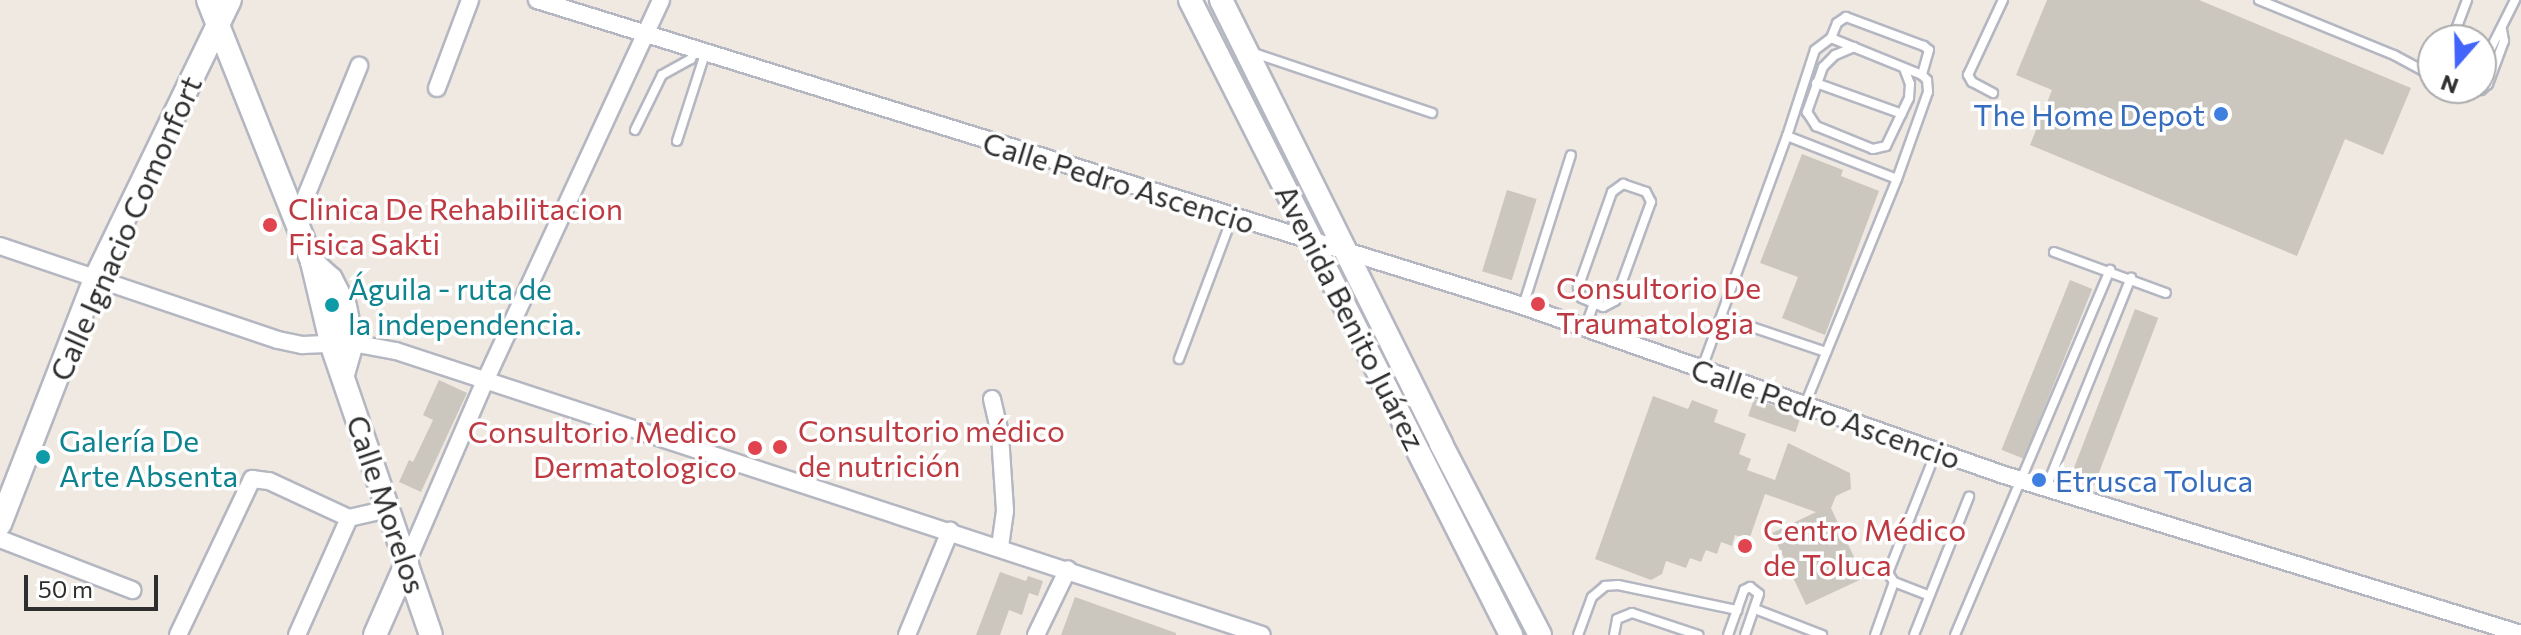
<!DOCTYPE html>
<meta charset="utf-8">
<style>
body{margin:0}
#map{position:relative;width:2521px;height:635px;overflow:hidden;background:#efe9e1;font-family:Commissioner,sans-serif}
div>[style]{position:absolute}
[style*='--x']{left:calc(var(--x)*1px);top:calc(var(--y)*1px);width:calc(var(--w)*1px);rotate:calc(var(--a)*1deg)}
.building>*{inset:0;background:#cbc7bf;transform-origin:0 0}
.roads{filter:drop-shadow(2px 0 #b4b7c1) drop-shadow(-2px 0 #b4b7c1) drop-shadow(0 2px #b4b7c1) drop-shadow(0 -2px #b4b7c1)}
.lane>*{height:8px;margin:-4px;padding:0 4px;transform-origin:4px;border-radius:4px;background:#fff}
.street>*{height:16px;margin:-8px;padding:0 8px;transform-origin:8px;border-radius:8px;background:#fff}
.secondary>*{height:22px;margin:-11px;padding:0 11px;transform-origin:11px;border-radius:11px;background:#fff}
.dots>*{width:22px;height:22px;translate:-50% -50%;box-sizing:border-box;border:4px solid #fff;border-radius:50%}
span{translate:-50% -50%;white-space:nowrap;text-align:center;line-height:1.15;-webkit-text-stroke:7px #fff;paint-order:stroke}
.shop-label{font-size:30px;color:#366cbe}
.right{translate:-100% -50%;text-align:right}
.left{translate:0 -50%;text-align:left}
.street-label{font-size:30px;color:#2e2e2e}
.health-label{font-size:30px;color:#be3a42}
.culture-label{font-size:30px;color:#0d838f}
.north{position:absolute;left:2417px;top:24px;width:80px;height:80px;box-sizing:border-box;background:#fff;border:2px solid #ababab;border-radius:50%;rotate:200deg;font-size:22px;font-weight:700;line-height:32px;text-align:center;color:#2e2e2e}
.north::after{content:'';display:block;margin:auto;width:28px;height:36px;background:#4264fb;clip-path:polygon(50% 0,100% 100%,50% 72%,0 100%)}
.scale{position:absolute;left:24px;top:575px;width:134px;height:36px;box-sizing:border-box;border:4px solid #2e2e2e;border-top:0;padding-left:10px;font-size:24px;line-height:28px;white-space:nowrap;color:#2e2e2e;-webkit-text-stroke:6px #fff;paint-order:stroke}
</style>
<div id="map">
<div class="building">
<div style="clip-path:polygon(2047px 0,2199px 0,2411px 88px,2383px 155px,2345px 139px,2297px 256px,2030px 145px,2052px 90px,2016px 75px)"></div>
<div style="clip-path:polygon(1802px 154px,1843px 170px,1841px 176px,1879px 191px,1825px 335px,1782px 318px,1798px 277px,1760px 263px)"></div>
<div style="left:1507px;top:190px;width:31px;height:85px;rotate:17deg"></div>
<div style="left:2070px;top:280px;width:24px;height:183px;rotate:22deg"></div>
<div style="left:2135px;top:309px;width:25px;height:180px;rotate:21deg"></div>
<div style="clip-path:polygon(439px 380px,467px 393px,421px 492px,399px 482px,409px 460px,413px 462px,433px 420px,423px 415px)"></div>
<div style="clip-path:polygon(1653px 396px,1688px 409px,1692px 400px,1718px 410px,1714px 422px,1746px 434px,1739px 454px,1751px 459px,1747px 470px,1775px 480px,1788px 443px,1850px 473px,1851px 489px,1836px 496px,1831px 508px,1864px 578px,1806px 605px,1772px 533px,1816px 512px,1765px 494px,1749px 540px,1735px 535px,1732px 546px,1721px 542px,1717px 554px,1706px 550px,1701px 562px,1690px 558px,1686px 568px,1666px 561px,1662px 574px,1651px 580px,1595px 559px)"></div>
<div style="left:1754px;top:399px;width:50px;height:18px;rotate:19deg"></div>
<div style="clip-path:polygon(1000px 572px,1026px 581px,1028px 576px,1043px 581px,1038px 596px,1029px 593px,1022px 615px,1009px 610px,1000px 635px,976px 635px)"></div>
<div style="clip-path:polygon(1075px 597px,1176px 633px,1176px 635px,1061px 635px)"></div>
</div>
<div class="roads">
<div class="lane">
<div style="--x:2259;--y:0;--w:146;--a:22.2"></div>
<div style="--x:2394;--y:55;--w:44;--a:28.3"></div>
<div style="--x:1831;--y:38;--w:16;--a:-68"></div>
<div style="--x:1837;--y:23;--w:11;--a:-34"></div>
<div style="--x:1846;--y:17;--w:83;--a:20.4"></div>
<div style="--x:1924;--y:46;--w:6;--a:39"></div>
<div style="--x:1929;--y:50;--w:26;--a:106"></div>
<div style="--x:2452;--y:40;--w:43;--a:-69.4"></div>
<div style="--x:1854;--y:47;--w:21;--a:157"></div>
<div style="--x:1835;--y:55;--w:17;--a:135"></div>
<div style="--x:1823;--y:67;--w:48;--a:109.6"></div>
<div style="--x:1807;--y:112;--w:17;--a:57"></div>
<div style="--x:1816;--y:126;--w:61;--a:22"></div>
<div style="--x:1873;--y:149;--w:13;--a:-13"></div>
<div style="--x:1886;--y:146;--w:53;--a:-64.4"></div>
<div style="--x:1909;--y:98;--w:14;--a:-86"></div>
<div style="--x:1910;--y:84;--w:17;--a:-111"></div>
<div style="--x:1251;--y:52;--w:191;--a:18.6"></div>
<div style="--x:2481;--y:68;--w:76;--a:-63.4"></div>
<div style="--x:1816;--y:83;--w:91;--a:19.8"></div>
<div style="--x:2460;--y:88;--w:21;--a:5"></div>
<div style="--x:2481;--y:90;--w:9;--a:-41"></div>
<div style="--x:2488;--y:84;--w:46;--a:-69.6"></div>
<div style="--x:2504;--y:41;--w:11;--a:-100"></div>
<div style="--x:1993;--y:93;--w:24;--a:-152"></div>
<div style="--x:1972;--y:82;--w:8;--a:-120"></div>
<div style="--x:1968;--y:75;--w:83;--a:-65"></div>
<div style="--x:635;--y:130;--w:61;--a:-63.9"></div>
<div style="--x:662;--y:75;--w:33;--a:-29"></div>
<div style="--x:691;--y:59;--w:9;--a:-69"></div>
<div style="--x:1787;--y:136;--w:90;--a:-72"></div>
<div style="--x:1815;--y:50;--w:20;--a:-37"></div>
<div style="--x:1831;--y:38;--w:98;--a:22.1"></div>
<div style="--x:1922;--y:75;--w:7;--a:45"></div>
<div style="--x:1927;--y:80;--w:12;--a:85"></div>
<div style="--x:1928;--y:92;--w:92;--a:109.6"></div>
<div style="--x:677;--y:141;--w:91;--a:-72.2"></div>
<div style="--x:1623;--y:184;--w:24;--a:19"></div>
<div style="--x:1646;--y:192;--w:11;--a:63"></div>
<div style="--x:1651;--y:202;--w:105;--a:110"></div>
<div style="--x:1615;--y:301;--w:13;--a:153"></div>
<div style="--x:1603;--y:307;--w:23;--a:-157"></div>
<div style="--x:1582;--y:298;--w:11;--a:-112"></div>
<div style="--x:1578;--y:288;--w:102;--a:-70.5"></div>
<div style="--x:1612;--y:192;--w:14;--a:-36"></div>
<div style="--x:2054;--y:252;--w:119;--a:20.1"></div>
<div style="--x:1523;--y:306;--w:158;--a:-72.4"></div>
<div style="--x:1722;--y:317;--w:110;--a:18.6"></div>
<div style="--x:1585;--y:328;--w:27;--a:-70"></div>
<div style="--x:1179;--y:359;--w:151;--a:-69.4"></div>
<div style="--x:1702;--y:368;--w:247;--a:-69.9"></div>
<div style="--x:1787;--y:136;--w:118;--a:21.4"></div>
<div style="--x:1897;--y:179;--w:244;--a:112.2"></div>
<div style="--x:2046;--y:488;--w:227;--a:-68"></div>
<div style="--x:1894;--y:582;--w:11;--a:-124"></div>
<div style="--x:1888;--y:573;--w:130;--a:-68.4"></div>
<div style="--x:1755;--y:609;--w:72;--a:21.2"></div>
<div style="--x:1578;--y:635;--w:40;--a:-69.8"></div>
<div style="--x:1592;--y:597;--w:17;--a:-40"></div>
<div style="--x:1605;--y:586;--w:13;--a:-4"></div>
<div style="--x:1618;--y:585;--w:122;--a:11.9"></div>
<div style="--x:1614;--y:635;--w:16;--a:-79"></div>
<div style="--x:1617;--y:619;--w:16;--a:-22"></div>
<div style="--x:1632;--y:613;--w:70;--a:18.4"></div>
<div style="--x:1728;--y:635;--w:48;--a:-70.4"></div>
<div style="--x:1744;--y:590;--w:7;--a:-27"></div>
<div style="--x:1750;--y:587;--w:11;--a:38"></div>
<div style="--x:1759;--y:594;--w:43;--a:108.9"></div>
<div style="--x:1875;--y:635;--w:56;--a:-70.3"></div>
<div style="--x:1894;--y:582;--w:36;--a:21"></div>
<div style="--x:1914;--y:635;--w:149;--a:-68.3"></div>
<div style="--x:1955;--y:635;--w:397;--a:-67"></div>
</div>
<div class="street">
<div style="--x:537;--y:0;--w:1032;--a:17.24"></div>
<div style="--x:1523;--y:306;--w:507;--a:19.36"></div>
<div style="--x:2001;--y:474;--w:544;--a:17.1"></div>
<div style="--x:437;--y:88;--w:94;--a:-69.4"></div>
<div style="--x:295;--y:223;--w:170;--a:-67.8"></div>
<div style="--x:0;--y:246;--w:293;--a:18.7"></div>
<div style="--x:278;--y:340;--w:25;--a:12"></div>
<div style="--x:302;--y:345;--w:50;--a:-2.3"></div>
<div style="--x:352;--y:343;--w:45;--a:10.3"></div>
<div style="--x:396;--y:351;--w:911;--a:18.16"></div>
<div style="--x:992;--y:399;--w:37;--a:77"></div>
<div style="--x:1000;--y:435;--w:76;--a:86.2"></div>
<div style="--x:1005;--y:511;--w:37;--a:98"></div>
<div style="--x:0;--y:539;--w:142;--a:21.1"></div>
<div style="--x:407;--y:562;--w:199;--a:-66.7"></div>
<div style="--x:486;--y:379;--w:417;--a:-65.2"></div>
<div style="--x:178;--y:635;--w:173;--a:-64.6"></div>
<div style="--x:252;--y:479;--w:17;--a:7"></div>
<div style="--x:269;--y:481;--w:88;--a:24.8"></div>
<div style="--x:349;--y:518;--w:39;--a:-13"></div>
<div style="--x:297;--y:635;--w:128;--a:-66"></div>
<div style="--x:907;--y:635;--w:113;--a:-67.5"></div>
<div style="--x:1036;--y:635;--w:73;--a:-64.1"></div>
</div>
<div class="secondary">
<div style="--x:208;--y:0;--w:282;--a:68.3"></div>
<div style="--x:312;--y:262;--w:86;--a:76.6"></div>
<div style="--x:332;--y:346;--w:305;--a:71.1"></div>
<div style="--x:1190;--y:0;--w:712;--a:63.18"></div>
<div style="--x:1221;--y:0;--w:496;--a:63.6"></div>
<div style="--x:1441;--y:444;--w:215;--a:62.6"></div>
<div style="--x:312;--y:262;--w:25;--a:42"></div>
<div style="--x:331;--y:279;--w:30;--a:63"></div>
<div style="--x:345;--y:306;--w:38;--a:79"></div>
<div style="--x:352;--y:343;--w:32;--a:106"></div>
<div style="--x:0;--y:524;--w:265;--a:-68.8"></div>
<div style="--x:96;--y:277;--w:308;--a:-64.2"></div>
<div style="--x:375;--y:635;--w:80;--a:-66.3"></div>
</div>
</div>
<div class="dots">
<div style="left:2221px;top:114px;background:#3f7fe0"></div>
<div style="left:270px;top:225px;background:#e0444e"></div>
<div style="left:1538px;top:304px;background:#e0444e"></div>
<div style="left:332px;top:305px;background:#0f9aa8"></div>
<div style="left:780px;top:447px;background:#e0444e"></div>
<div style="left:755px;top:448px;background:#e0444e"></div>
<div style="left:43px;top:457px;background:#0f9aa8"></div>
<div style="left:2039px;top:480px;background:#3f7fe0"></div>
<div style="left:1745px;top:546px;background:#e0444e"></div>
</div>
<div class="shop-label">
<span class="right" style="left:2205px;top:114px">The Home Depot</span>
<span class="left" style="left:2055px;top:480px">Etrusca Toluca</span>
</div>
<div class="street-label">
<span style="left:1119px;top:182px;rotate:17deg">Calle Pedro Ascencio</span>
<span style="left:125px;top:228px;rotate:-66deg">Calle Ignacio Comonfort</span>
<span style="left:1351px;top:317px;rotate:63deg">Avenida Benito Juárez</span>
<span style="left:1826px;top:413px;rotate:19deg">Calle Pedro Ascencio</span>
<span style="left:387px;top:504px;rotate:71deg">Calle Morelos</span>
</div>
<div class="health-label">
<span class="left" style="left:288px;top:225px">Clinica De Rehabilitacion<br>Fisica Sakti</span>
<span class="left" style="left:1556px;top:304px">Consultorio De<br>Traumatologia</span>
<span class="left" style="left:798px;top:447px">Consultorio médico<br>de nutrición</span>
<span class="right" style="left:737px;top:448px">Consultorio Medico<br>Dermatologico</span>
<span class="left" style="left:1763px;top:546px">Centro Médico<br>de Toluca</span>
</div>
<div class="culture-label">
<span class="left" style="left:348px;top:305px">Águila - ruta de<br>la independencia.</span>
<span class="left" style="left:59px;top:457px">Galería De<br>Arte Absenta</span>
</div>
<div class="north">N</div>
<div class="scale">50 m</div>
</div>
